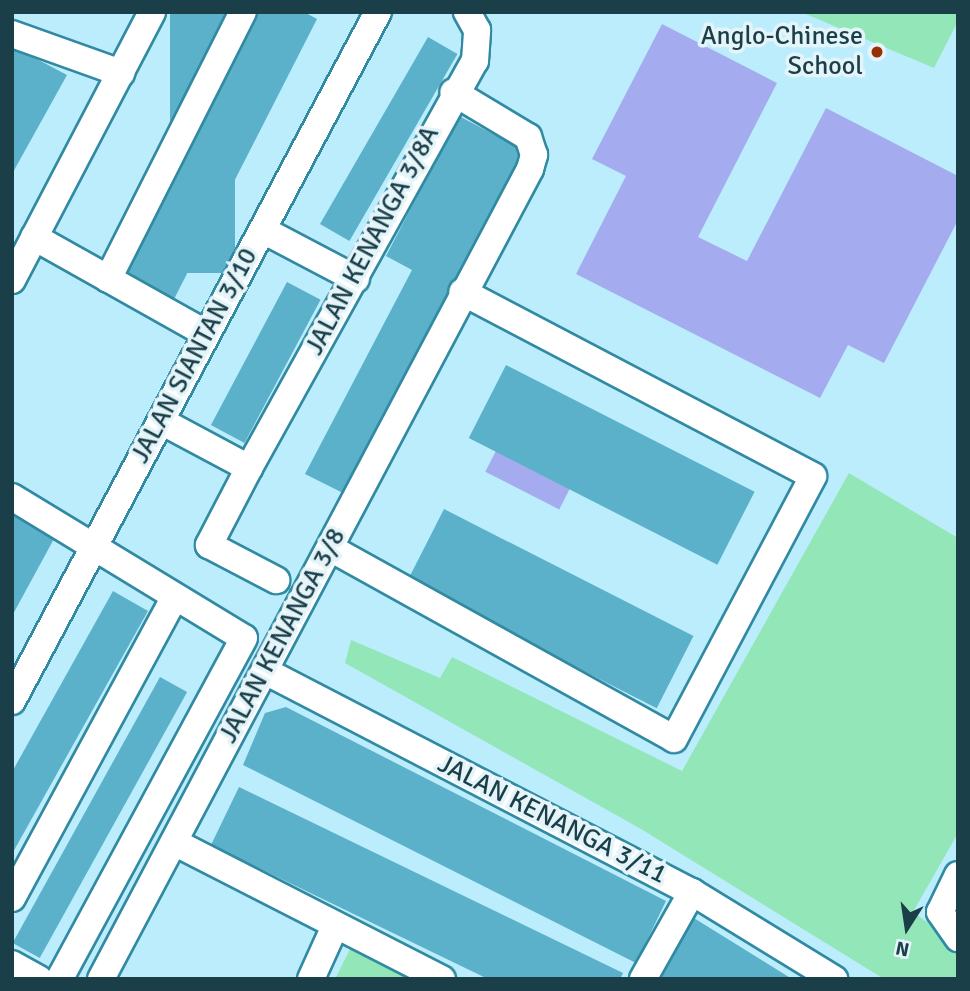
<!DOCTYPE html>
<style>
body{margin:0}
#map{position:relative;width:970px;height:991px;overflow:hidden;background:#bcedfc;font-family:Signika,sans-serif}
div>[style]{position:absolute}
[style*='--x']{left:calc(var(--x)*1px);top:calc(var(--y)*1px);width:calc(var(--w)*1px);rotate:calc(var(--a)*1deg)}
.green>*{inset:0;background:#93e6b8}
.water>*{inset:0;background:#a4acef;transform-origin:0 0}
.building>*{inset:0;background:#5bb1c9;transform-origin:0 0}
.roads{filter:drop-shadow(2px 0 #318aa2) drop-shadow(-2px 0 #318aa2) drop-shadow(0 2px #318aa2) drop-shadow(0 -2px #318aa2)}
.minor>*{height:26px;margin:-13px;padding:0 13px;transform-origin:13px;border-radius:13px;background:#fff}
.dots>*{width:19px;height:19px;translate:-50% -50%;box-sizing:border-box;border:4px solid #e4f4f9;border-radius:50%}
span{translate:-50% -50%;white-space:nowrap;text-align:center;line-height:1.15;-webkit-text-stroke:7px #e4f4f9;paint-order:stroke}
.poi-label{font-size:26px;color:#1a3f49}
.right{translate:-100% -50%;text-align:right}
.street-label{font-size:26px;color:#1a3f49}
.frame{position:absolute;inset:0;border:14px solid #1a3f49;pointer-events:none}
.north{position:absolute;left:872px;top:893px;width:70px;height:70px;-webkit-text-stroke:5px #e4f4f9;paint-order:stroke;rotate:192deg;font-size:19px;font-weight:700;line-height:28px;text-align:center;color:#1a3f49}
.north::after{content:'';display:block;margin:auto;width:24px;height:32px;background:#1a3f49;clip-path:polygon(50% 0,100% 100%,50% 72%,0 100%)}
</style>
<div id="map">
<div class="green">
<div style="clip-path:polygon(801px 12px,958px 12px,958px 21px,934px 68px)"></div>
<div style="clip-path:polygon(849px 473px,958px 538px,958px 833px,913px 912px,958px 945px,958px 979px,884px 979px,641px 829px,345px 663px,351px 640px,440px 678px,452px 657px,682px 771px)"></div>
<div style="clip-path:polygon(354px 941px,429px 979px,335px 979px)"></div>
</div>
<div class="water">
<div style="clip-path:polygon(662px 24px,777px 83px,698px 237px,747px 261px,826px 108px,958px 176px,958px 220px,884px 363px,848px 345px,820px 398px,576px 274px,626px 176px,592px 159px)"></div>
<div style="left:503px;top:437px;width:83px;height:39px;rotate:27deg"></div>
</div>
<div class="building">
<div style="left:170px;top:12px;width:65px;height:261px"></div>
<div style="clip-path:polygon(255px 12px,304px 12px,317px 19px,170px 307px,118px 280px)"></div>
<div style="left:428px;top:37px;width:34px;height:216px;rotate:30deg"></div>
<div style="clip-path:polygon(14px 47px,67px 75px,12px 174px,12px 50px)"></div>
<div style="clip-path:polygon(459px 116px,531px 154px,351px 497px,305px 474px,412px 270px,386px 256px)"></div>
<div style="left:287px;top:282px;width:38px;height:162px;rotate:28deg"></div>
<div style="left:506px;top:365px;width:279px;height:82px;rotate:27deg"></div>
<div style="left:444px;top:509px;width:280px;height:81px;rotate:27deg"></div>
<div style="clip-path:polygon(12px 513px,55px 537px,12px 616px)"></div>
<div style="clip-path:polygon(113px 591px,148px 611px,12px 854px,12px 772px)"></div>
<div style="left:160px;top:677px;width:31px;height:304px;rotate:29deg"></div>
<div style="clip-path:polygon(286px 707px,666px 901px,636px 963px,243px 765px,265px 713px)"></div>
<div style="clip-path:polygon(239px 787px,623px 973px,620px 979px,488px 979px,211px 845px)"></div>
<div style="clip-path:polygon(689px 915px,792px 979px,663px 979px,653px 973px)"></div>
</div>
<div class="roads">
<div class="minor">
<div style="--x:12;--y:34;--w:116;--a:19.7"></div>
<div style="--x:263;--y:230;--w:105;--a:27.8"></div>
<div style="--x:34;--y:237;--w:198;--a:29.3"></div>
<div style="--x:108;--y:279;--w:299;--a:-63.2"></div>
<div style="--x:12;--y:280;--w:302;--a:-62.4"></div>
<div style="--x:161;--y:421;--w:100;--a:28.1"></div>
<div style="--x:249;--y:468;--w:87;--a:117.5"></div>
<div style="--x:209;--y:545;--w:76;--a:27.6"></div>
<div style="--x:249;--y:468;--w:466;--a:-61"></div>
<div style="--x:475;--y:61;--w:31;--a:-86"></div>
<div style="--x:477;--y:30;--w:21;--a:-119"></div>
<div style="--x:12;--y:497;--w:271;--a:31.3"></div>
<div style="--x:244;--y:638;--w:387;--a:118.4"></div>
<div style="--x:330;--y:548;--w:393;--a:29"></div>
<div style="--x:674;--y:739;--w:297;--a:-62.1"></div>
<div style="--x:813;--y:476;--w:396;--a:-152.3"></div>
<div style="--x:265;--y:671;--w:481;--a:27.4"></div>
<div style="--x:692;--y:892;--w:167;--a:31.5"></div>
<div style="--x:12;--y:701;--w:780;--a:-62.02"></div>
<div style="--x:174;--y:842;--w:301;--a:27.1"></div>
<div style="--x:958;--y:875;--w:41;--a:115.9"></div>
<div style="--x:940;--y:912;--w:32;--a:55"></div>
<div style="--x:12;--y:898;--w:342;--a:-61.6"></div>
<div style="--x:12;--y:964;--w:31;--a:29"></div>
<div style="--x:101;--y:979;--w:917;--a:-62.09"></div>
<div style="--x:530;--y:169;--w:15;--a:-74"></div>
<div style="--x:534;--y:155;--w:19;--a:-108"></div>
<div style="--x:528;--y:137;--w:87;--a:-149"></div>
<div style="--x:311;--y:979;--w:58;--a:-65.6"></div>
<div style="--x:643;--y:979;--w:100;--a:-60.6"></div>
</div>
</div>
<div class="dots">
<div style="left:877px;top:52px;background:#953004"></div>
</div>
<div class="poi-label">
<span class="right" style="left:863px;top:52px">Anglo-Chinese<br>School</span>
</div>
<div class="street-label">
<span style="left:373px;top:241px;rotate:-62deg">JALAN KENANGA 3/8A</span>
<span style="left:195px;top:356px;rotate:-62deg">JALAN SIANTAN 3/10</span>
<span style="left:283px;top:636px;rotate:-62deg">JALAN KENANGA 3/8</span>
<span style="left:552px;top:820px;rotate:27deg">JALAN KENANGA 3/11</span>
</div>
<div class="frame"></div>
<div class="north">N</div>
</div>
